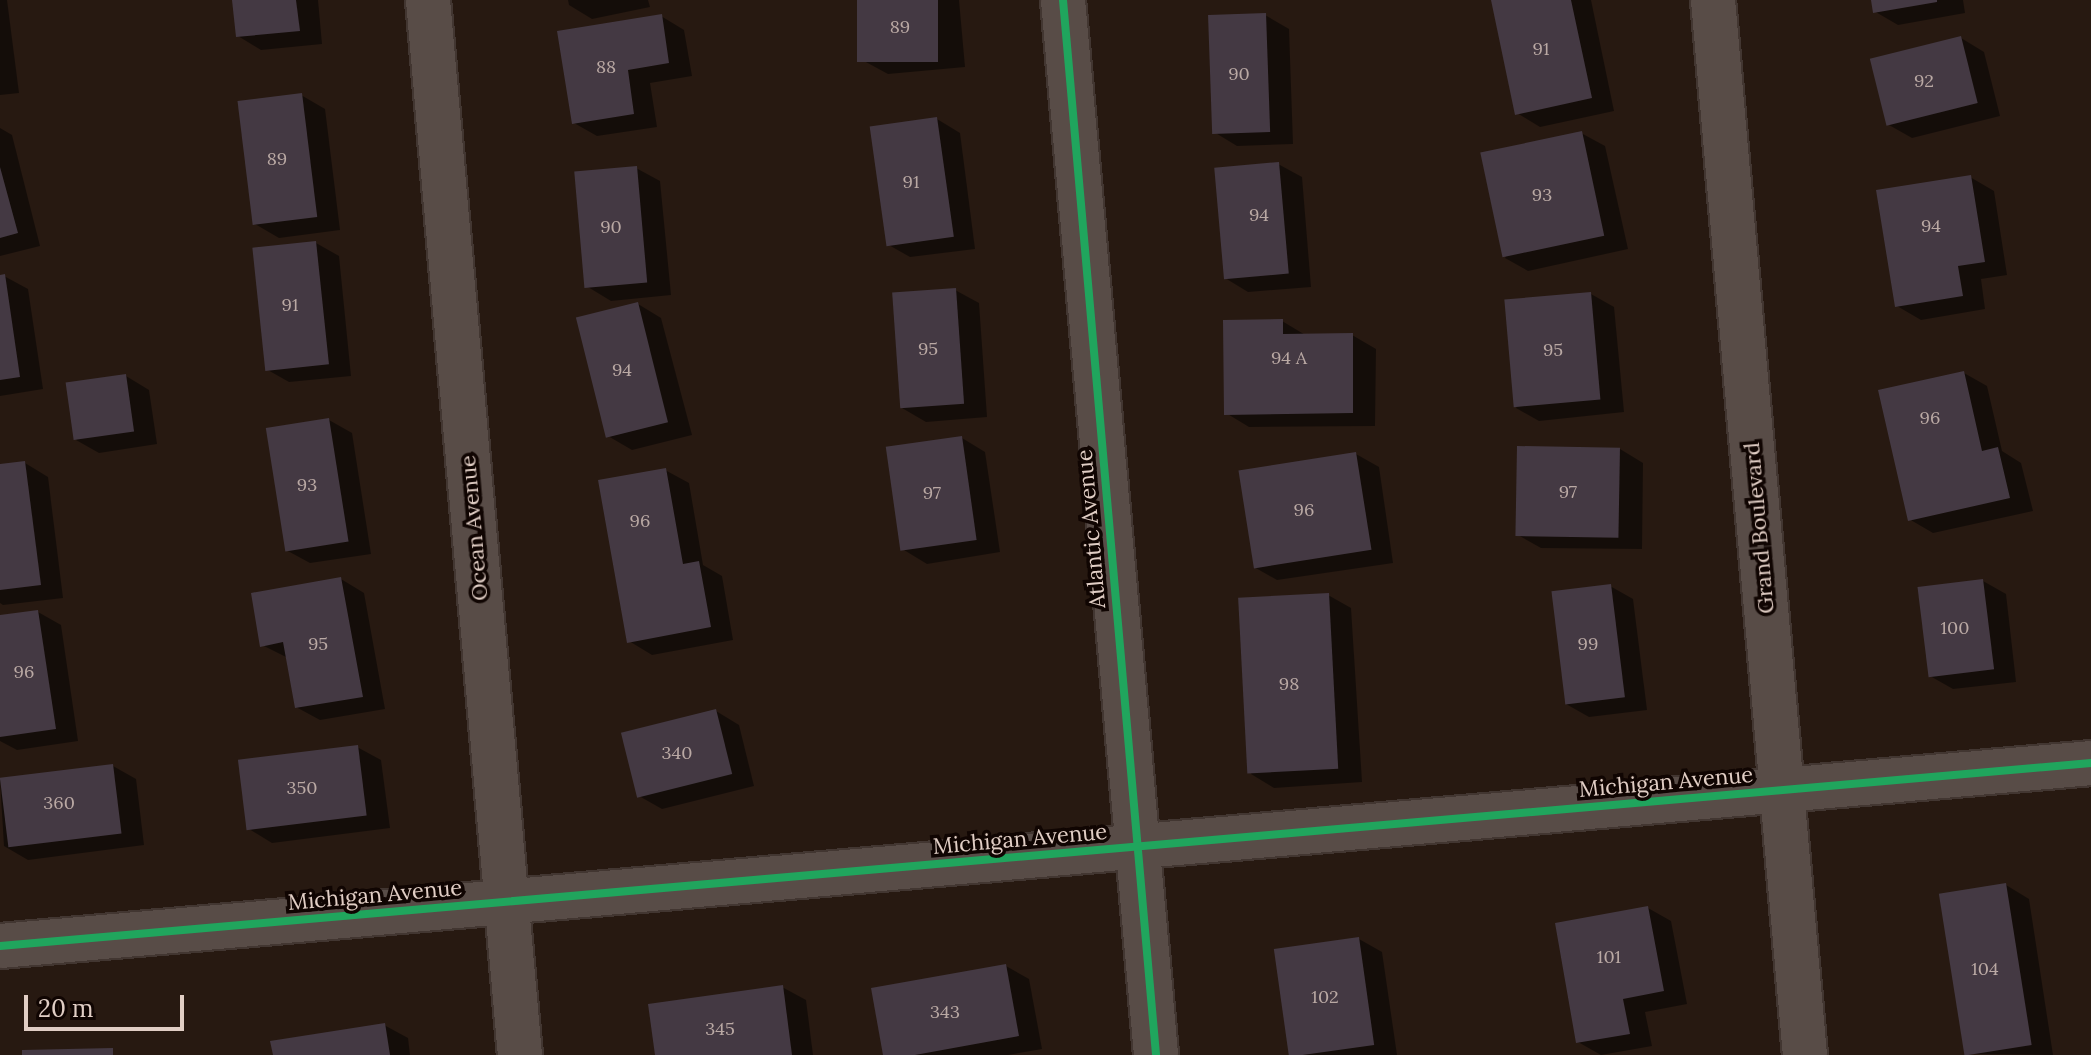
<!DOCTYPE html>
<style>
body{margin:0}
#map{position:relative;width:2091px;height:1055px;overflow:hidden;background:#271911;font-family:Lora,serif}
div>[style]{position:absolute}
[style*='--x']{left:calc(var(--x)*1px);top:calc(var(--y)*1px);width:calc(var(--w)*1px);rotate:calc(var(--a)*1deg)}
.shadow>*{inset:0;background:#0007}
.building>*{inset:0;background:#443943;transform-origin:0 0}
.roads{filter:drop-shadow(2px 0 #423631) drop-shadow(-2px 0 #423631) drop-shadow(0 2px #423631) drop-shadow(0 -2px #423631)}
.minor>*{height:44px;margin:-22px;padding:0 22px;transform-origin:22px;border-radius:22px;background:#584c47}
.cycleway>*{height:8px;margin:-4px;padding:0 4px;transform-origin:4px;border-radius:4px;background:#20a55d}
span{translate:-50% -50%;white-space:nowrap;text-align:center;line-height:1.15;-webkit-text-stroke:7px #100502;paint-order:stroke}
.number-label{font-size:18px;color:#baa9a4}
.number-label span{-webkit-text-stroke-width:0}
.street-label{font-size:22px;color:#e1cec5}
.scale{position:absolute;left:24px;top:995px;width:160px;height:36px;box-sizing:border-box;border:4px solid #e1cec5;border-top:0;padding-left:10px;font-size:24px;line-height:28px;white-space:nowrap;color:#e1cec5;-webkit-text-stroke:6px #100502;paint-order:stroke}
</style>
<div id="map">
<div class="shadow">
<div style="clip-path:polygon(0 0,7px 0,19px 93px,0 95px)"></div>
<div style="clip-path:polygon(234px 0,318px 0,322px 44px,261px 50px,238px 36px)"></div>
<div style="clip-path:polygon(568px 0,648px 0,650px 7px,592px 19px,569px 5px)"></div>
<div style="clip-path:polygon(859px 0,959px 0,965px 67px,888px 74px,864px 61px)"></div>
<div style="clip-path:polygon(1501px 0,1591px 0,1614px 111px,1540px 127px,1517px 113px)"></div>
<div style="clip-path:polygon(1873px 0,1963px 0,1965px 13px,1898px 25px,1874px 11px)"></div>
<div style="clip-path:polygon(1265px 15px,1289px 29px,1293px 144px,1237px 146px,1214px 132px)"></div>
<div style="clip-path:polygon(661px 16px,684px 30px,692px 76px,650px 83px,657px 127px,597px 136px,574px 123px)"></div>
<div style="clip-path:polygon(1961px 38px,1984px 52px,2000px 116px,1912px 138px,1889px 125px)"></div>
<div style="clip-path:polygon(301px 95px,325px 109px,340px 230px,279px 238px,255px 224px)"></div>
<div style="clip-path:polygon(937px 119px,960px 133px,975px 249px,910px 257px,887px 244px)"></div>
<div style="clip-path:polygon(0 128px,12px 135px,40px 246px,0 256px)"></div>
<div style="clip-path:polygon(1581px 133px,1605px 146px,1628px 249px,1528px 271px,1505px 258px)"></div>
<div style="clip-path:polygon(1278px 164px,1302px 177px,1311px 287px,1248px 292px,1225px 278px)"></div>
<div style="clip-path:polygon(636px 168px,660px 181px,671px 295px,611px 301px,588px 287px)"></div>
<div style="clip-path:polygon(1970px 177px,1994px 191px,2007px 275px,1981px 279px,1985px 309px,1921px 320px,1897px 306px)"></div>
<div style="clip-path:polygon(316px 243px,339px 256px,351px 376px,289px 382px,266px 369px)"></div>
<div style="clip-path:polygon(4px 276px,28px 289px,43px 389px,0 396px,0 277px)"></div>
<div style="clip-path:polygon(955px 290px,979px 303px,987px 417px,926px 422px,902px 408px)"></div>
<div style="clip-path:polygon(1591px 294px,1614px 307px,1624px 412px,1539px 421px,1516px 408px)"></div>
<div style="clip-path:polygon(638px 304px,661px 318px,692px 435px,632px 450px,608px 436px)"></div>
<div style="clip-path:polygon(1282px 321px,1307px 336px,1352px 335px,1376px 349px,1375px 426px,1249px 427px,1226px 413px)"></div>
<div style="clip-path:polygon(1964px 373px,1987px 386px,2002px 451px,2021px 463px,2033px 511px,1933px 533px,1909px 519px)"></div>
<div style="clip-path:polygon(126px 376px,149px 390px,157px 444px,99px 453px,76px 440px)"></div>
<div style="clip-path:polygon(329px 420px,352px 433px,371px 554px,310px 563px,286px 550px)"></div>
<div style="clip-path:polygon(962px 438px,985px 452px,1000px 552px,927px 564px,904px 550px)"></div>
<div style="clip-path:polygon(1620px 449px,1643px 463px,1642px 549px,1541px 548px,1518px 535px)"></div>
<div style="clip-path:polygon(1356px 454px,1379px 467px,1393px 563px,1277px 580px,1254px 567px)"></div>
<div style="clip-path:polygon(25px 463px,48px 477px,63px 598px,3px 605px,0 603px,0 466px)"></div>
<div style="clip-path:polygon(665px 470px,689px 483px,703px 565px,722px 576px,733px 640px,652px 655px,629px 641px)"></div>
<div style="clip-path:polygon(341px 579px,364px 593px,385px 709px,320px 720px,296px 707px,288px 658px,262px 645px)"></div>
<div style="clip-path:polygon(1983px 581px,2006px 594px,2016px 682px,1953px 689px,1930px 676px)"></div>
<div style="clip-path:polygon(1610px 586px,1633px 599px,1647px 710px,1589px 717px,1566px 704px)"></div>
<div style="clip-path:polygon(1328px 595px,1351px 608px,1362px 782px,1274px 788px,1251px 774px)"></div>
<div style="clip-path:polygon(38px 612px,61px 625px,78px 741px,17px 750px,0 741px,0 617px)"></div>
<div style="clip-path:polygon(716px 711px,739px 725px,754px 786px,662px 809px,639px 796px)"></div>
<div style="clip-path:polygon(357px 747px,381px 760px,390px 828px,272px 843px,249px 829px)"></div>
<div style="clip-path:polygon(113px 766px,136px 779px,144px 845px,28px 860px,4px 846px,0 780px)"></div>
<div style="clip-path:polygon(2006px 885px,2029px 899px,2053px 1055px,1966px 1054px)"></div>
<div style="clip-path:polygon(1648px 908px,1671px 921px,1687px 1004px,1645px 1012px,1652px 1046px,1601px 1055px,1578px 1042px)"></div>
<div style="clip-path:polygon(1359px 939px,1382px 952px,1397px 1055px,1292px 1055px,1277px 951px)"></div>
<div style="clip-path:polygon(1006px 966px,1029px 979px,1042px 1049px,1008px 1055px,885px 1055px)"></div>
<div style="clip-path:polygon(782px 987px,806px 1000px,813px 1055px,657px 1055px)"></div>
<div style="clip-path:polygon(384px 1025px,408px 1038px,410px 1055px,275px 1055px)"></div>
</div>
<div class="building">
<div style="clip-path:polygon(232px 0,296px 0,300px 31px,236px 37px)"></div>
<div style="left:857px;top:0;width:81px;height:62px"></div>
<div style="clip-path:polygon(1491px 0,1571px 0,1592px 98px,1515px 115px)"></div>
<div style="clip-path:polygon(1871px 0,1937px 0,1937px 2px,1873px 13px)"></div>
<div style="left:1266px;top:13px;width:119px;height:58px;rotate:88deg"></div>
<div style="clip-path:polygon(662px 14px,669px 63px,628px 70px,634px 114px,572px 124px,557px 31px)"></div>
<div style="left:1961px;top:36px;width:69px;height:94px;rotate:76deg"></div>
<div style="left:302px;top:93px;width:125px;height:65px;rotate:83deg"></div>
<div style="left:937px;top:117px;width:121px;height:68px;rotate:82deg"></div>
<div style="left:1582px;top:131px;width:107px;height:104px;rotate:78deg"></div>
<div style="left:1279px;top:162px;width:112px;height:65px;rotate:85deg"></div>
<div style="left:637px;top:166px;width:117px;height:63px;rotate:85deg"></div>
<div style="clip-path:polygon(0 167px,18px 233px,0 238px)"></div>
<div style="clip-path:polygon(1971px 175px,1985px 262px,1958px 266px,1963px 296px,1895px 307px,1876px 190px)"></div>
<div style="left:316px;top:241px;width:124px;height:64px;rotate:84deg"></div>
<div style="clip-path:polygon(5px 274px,20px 377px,0 380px,0 275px)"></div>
<div style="left:956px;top:288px;width:116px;height:64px;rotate:86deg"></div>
<div style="left:1591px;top:292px;width:108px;height:87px;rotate:85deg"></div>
<div style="left:638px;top:302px;width:124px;height:64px;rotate:76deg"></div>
<div style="clip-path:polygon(1283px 319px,1283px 334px,1353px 333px,1353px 413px,1224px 415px,1223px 320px)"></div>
<div style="clip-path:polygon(1964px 371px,1982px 451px,1998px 447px,2010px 498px,1908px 521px,1878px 390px)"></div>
<div style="left:126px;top:374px;width:58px;height:61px;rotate:82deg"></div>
<div style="left:329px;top:418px;width:125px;height:64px;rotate:81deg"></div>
<div style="left:962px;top:436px;width:105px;height:77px;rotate:82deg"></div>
<div style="left:1517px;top:446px;width:103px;height:90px;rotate:1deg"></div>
<div style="left:1356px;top:452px;width:99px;height:119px;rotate:81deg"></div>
<div style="clip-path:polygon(25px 461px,41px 585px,0 590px,0 464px)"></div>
<div style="clip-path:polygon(666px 468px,683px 564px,699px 561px,711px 627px,627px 643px,598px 480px)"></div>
<div style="clip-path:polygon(341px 577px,363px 697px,295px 708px,283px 642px,260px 647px,251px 593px)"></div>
<div style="left:1983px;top:579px;width:91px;height:66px;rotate:83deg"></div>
<div style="left:1611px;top:584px;width:114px;height:60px;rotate:83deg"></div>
<div style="left:1329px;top:593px;width:176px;height:91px;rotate:87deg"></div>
<div style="clip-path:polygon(38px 610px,56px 729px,0 737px,0 615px)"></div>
<div style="left:716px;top:709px;width:67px;height:98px;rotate:76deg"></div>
<div style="left:358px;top:745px;width:71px;height:121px;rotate:83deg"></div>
<div style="left:113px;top:764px;width:70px;height:114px;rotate:83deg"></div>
<div style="left:2006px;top:883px;width:164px;height:68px;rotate:81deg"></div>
<div style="clip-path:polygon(1648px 906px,1664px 991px,1623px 999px,1630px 1034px,1576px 1043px,1555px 923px)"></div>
<div style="left:1359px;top:937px;width:109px;height:86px;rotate:82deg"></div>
<div style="clip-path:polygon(1006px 964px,1019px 1036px,915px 1055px,883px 1055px,871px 988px)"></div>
<div style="clip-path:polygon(783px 985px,792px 1055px,655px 1055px,648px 1004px)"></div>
<div style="clip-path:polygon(385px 1023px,390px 1055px,273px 1055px,270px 1041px)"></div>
<div style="clip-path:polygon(113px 1048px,113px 1055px,22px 1055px,22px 1050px)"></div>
</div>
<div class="roads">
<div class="minor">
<div style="--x:428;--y:0;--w:1059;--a:85.02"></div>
<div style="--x:1063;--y:0;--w:1059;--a:84.96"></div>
<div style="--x:1713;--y:0;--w:1059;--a:85.02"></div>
<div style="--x:0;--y:946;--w:2099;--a:-5"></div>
</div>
</div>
<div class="cycleway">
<div style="--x:1063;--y:0;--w:1059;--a:84.96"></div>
<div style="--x:0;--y:946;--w:2099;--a:-5"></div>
</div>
<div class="number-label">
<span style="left:900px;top:27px">89</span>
<span style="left:1541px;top:49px">91</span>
<span style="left:606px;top:67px">88</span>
<span style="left:1239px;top:74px">90</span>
<span style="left:1924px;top:81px">92</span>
<span style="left:277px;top:159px">89</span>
<span style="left:911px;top:182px">91</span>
<span style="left:1542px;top:195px">93</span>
<span style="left:1259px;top:215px">94</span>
<span style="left:1931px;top:226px">94</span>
<span style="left:611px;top:227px">90</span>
<span style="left:290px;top:305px">91</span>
<span style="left:928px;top:349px">95</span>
<span style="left:1553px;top:350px">95</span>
<span style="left:1289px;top:358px">94 A</span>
<span style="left:622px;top:370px">94</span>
<span style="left:1930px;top:418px">96</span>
<span style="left:307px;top:485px">93</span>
<span style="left:1568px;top:492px">97</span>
<span style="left:932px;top:493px">97</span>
<span style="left:1304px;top:510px">96</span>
<span style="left:640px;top:521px">96</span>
<span style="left:1955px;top:628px">100</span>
<span style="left:318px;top:644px">95</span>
<span style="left:1588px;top:644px">99</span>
<span style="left:24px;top:672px">96</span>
<span style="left:1289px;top:684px">98</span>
<span style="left:677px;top:753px">340</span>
<span style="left:302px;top:788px">350</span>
<span style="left:59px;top:803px">360</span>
<span style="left:1609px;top:957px">101</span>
<span style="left:1985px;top:969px">104</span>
<span style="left:1325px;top:997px">102</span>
<span style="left:945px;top:1012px">343</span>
<span style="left:720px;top:1029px">345</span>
</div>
<div class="street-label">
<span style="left:474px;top:528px;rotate:-95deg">Ocean Avenue</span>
<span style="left:1759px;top:528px;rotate:-95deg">Grand Boulevard</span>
<span style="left:1091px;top:529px;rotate:-95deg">Atlantic Avenue</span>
<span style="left:1666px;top:782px;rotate:-5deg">Michigan Avenue</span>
<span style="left:1020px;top:839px;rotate:-5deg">Michigan Avenue</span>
<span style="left:375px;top:895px;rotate:-5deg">Michigan Avenue</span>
</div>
<div class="scale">20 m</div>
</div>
